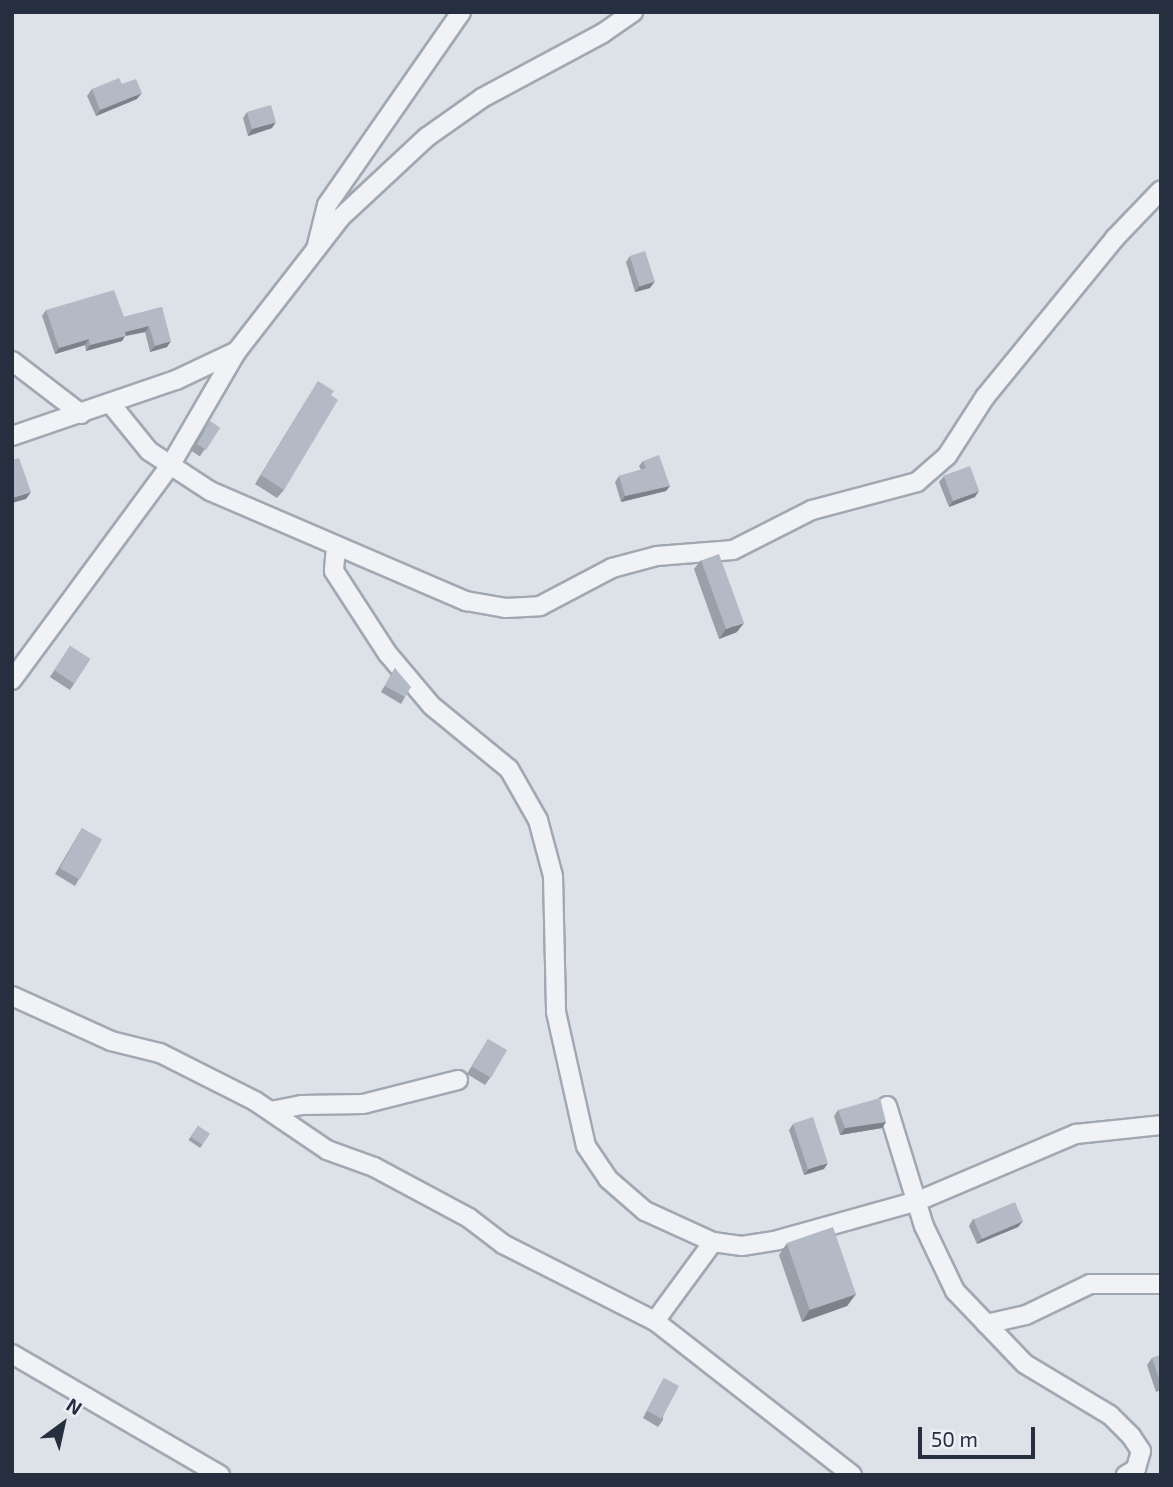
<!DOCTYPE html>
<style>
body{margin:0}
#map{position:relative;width:1173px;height:1487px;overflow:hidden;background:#dde1e8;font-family:"Exo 2",sans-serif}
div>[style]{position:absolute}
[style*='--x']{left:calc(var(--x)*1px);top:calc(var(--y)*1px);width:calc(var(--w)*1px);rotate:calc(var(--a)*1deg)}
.roads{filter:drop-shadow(2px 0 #a2a8b2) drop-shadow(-2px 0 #a2a8b2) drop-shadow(0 2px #a2a8b2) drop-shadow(0 -2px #a2a8b2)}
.minor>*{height:18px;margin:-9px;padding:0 9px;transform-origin:9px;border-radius:9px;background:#f0f2f6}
.wall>*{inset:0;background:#9aa0a9;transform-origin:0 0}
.shaded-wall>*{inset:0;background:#7d828a}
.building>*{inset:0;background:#b3bac5;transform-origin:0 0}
span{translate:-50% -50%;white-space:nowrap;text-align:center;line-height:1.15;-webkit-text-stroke:6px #ecf0f6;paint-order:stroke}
.frame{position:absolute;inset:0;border:14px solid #252f40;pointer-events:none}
.north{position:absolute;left:28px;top:1389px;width:70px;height:70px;-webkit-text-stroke:5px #ecf0f6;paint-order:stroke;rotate:33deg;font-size:19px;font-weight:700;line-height:28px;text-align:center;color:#252f40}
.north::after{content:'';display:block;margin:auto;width:24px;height:32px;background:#252f40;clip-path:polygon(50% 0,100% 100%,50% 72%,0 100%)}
.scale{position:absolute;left:918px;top:1427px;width:117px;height:32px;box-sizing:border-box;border:4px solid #252f40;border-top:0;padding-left:9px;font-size:21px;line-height:24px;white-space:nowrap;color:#252f40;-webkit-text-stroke:5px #ecf0f6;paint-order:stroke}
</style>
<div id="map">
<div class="roads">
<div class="minor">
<div style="--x:316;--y:249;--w:45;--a:-76"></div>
<div style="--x:327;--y:205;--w:235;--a:-55.2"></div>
<div style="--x:12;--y:361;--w:87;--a:37.5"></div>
<div style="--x:110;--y:403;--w:62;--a:50.9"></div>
<div style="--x:149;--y:451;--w:73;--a:33.3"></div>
<div style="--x:210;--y:491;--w:279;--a:23.3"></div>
<div style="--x:466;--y:601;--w:41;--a:9.9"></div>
<div style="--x:506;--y:608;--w:34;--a:-3"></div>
<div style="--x:540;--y:606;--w:81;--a:-27.8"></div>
<div style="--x:612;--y:568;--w:47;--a:-14.9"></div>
<div style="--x:657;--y:556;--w:76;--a:-4.5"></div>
<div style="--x:733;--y:550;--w:89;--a:-26.9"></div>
<div style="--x:812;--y:510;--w:109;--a:-14.9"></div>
<div style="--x:917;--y:482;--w:40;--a:-41"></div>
<div style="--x:947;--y:456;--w:70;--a:-57.2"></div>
<div style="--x:985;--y:397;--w:205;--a:-50.7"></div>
<div style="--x:1115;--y:238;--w:66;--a:-46.2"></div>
<div style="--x:12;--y:436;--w:173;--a:-18.9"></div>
<div style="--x:176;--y:380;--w:68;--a:-25.4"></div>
<div style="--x:336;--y:547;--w:24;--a:95"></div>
<div style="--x:334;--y:571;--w:99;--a:57"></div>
<div style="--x:388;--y:654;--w:68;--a:49.8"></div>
<div style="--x:432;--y:706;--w:99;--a:39.3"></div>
<div style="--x:509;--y:769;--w:59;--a:60.4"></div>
<div style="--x:538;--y:820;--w:58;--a:75"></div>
<div style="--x:553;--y:876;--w:136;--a:88.7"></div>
<div style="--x:556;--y:1012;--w:137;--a:77.4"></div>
<div style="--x:586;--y:1146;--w:40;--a:56"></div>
<div style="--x:608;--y:1179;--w:49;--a:40.9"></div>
<div style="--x:645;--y:1211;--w:75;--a:24.5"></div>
<div style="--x:713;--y:1242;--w:29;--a:8"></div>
<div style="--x:742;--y:1246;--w:36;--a:-9"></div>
<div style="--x:778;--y:1240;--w:145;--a:-15.6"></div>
<div style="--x:918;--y:1201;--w:172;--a:-23"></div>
<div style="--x:1076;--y:1134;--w:85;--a:-6"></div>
<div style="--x:12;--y:680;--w:266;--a:-53.6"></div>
<div style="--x:170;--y:466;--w:133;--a:-59.8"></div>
<div style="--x:237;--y:351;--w:168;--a:-52.2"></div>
<div style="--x:340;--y:218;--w:119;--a:-43"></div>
<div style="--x:427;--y:137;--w:67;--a:-35.3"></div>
<div style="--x:482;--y:98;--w:137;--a:-28.2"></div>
<div style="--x:603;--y:33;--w:37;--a:-35"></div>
<div style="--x:12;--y:996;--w:109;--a:24.4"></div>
<div style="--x:111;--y:1041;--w:50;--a:13.8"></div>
<div style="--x:160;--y:1053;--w:106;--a:26.8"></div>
<div style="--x:255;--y:1101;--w:87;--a:34.2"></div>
<div style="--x:327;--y:1150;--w:50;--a:19.9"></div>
<div style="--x:374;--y:1167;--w:108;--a:28.2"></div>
<div style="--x:469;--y:1218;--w:43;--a:37.4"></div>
<div style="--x:503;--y:1244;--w:170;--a:26.9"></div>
<div style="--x:655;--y:1321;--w:250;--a:38"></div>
<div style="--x:887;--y:1106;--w:126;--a:72.9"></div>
<div style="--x:924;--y:1226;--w:72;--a:64.5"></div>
<div style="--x:955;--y:1291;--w:101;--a:46.2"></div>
<div style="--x:1025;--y:1364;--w:99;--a:31"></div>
<div style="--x:1110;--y:1415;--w:30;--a:45"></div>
<div style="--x:1131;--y:1436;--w:18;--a:56"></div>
<div style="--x:1141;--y:1451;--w:19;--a:106"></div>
<div style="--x:1136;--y:1469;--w:12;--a:149"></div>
<div style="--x:271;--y:1111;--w:32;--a:-11"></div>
<div style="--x:302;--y:1105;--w:61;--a:-0.9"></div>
<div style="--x:363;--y:1104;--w:98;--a:-14.2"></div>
<div style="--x:655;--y:1321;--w:98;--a:-53.7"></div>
<div style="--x:986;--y:1324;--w:41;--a:-12.7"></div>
<div style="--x:1026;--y:1315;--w:71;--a:-25.8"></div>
<div style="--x:1090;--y:1284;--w:71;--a:0"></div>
<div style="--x:12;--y:1354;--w:241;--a:30.2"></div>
</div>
</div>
<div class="wall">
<div style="clip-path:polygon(122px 84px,137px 99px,96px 116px,87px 96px,92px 89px)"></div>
<div style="clip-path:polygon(247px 112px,272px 128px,248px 136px,243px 118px)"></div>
<div style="clip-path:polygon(630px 256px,650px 288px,635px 292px,626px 262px)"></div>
<div style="clip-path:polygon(162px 307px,167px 347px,150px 352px,145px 332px,125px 336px,122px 341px,86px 351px,85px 345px,55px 354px,42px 316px,46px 310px,124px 317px)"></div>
<div style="clip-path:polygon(318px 381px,284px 490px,277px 498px,255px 484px)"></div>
<div style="left:210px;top:421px;width:12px;height:35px;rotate:35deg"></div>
<div style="clip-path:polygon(643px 461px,670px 486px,666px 491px,621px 502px,615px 482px,619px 476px,641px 470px,639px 466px)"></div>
<div style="clip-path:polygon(944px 476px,975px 497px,949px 507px,939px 482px)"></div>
<div style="clip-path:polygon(701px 560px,737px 632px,719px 639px,694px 569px)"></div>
<div style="left:70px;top:646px;width:24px;height:37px;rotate:33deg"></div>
<div style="clip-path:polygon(395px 668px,405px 697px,401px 704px,381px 692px)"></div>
<div style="clip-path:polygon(82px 828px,79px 879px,75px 886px,55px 874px)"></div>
<div style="clip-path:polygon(488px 1039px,490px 1078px,485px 1085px,467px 1074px)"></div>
<div style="clip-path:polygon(838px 1110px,886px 1122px,882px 1128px,840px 1135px,834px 1116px)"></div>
<div style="clip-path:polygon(793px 1124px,824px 1169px,804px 1175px,789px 1130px)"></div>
<div style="left:198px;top:1126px;width:14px;height:17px;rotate:34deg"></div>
<div style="clip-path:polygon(973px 1219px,1023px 1221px,1018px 1227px,977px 1244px,969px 1226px)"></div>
<div style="clip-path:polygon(787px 1243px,856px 1294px,847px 1306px,802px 1322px,779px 1255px)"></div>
<div style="clip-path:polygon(1161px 1355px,1161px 1390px,1156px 1392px,1147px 1365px,1152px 1358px)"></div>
<div style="clip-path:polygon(664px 1378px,663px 1420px,658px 1427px,643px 1418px,660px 1385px)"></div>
</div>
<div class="shaded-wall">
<div style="clip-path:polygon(142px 93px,137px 99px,96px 116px,100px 110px)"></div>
<div style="clip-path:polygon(276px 122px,272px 128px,248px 136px,252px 129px)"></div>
<div style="clip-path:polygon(655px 281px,650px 288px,635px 292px,640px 286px)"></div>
<div style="clip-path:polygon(149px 326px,145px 332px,125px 336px,122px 341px,86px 351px,90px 345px,125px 332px)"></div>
<div style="clip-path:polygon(89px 339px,85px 345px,55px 354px,59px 348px)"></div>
<div style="clip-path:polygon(171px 341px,167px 347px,150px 352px,155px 346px)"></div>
<div style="clip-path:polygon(670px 486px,666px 491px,621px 502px,625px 496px)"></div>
<div style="clip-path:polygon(979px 491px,975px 497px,949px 507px,953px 501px)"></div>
<div style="clip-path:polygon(31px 492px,26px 499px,12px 503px,12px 498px)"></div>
<div style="clip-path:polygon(744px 623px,737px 632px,719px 639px,726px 629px)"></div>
<div style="clip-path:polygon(886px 1122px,882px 1128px,840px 1135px,845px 1128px)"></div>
<div style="clip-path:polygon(828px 1163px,824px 1169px,804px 1175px,809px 1169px)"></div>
<div style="clip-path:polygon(1023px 1221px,1018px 1227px,977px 1244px,982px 1238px)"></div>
<div style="clip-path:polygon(856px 1294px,847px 1306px,802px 1322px,810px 1309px)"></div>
</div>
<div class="building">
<div style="clip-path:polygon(119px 78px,122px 84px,136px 79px,142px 93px,100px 110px,92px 89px)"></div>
<div style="left:271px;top:105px;width:18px;height:25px;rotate:74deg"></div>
<div style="left:645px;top:251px;width:32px;height:16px;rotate:72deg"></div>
<div style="clip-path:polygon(114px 290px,124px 317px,162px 307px,171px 341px,155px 346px,149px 326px,125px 332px,126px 336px,90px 345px,89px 339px,59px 348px,46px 310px)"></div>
<div style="clip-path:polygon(318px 381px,334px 391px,331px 395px,338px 400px,284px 490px,261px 475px)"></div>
<div style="clip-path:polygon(210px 421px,220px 428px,206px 450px,197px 444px)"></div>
<div style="clip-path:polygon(659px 455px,670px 486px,625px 496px,619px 476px,646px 468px,643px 461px)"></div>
<div style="clip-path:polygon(19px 458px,31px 492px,12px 498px,12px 460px)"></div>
<div style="left:970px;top:466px;width:27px;height:28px;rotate:70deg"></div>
<div style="left:719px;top:554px;width:73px;height:19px;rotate:70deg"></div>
<div style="left:70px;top:646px;width:24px;height:29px;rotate:33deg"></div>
<div style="clip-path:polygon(395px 668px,411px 687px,405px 697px,385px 686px)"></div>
<div style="left:82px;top:828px;width:23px;height:46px;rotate:29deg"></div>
<div style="left:488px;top:1039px;width:22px;height:32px;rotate:30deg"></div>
<div style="clip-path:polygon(880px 1098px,886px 1122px,845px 1128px,838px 1110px)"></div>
<div style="left:813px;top:1117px;width:48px;height:21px;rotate:72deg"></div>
<div style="left:198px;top:1126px;width:14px;height:13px;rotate:34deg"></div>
<div style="left:1015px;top:1202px;width:21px;height:45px;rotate:67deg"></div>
<div style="left:833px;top:1227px;width:71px;height:49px;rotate:71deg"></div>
<div style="clip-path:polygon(1161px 1355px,1161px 1385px,1152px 1358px)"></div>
<div style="left:664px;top:1378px;width:17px;height:37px;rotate:28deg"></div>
</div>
<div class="frame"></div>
<div class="north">N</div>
<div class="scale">50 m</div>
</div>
